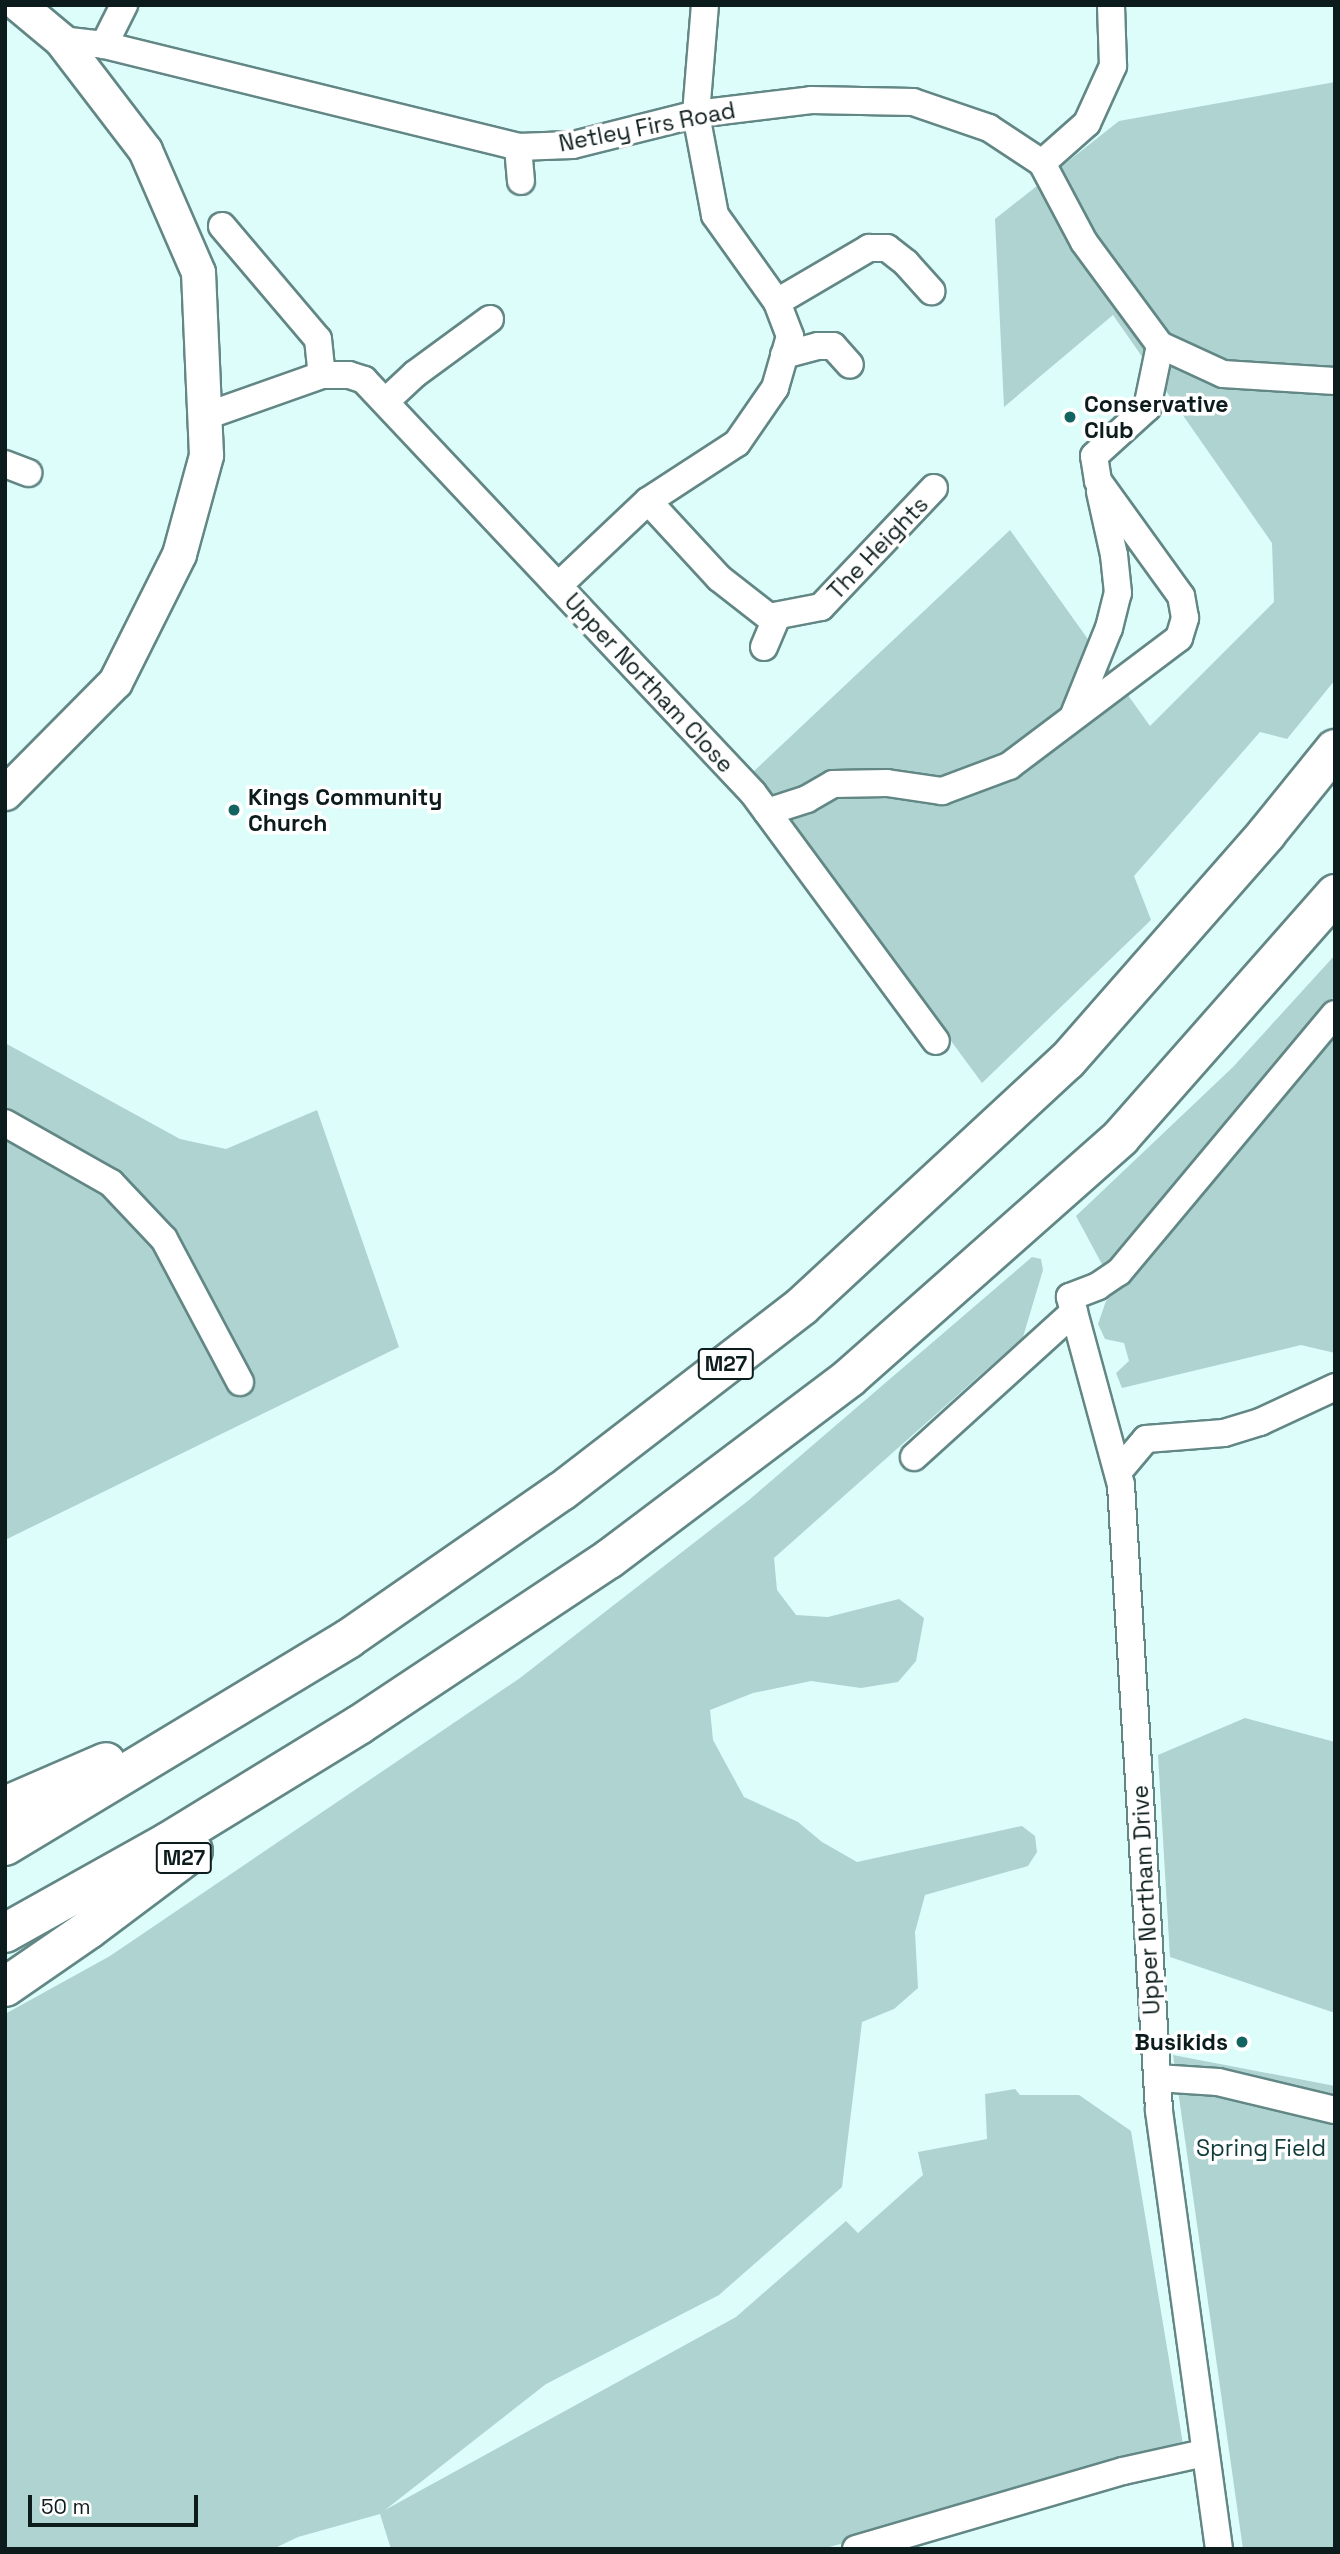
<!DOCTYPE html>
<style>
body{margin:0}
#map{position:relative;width:1340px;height:2554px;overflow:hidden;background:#ddfdfb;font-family:"Space Grotesk",sans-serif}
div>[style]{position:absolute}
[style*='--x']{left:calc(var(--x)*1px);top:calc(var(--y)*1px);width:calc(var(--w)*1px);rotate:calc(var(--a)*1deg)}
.green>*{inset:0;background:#aed3d1}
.roads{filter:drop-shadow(2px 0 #628785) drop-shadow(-2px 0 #628785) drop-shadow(0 2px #628785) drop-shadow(0 -2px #628785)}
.minor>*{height:26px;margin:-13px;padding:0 13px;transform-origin:13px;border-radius:13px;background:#fff}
.major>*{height:33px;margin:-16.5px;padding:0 16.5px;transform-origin:16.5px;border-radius:16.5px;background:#fff}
.highway>*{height:38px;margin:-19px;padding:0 19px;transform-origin:19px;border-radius:19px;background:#fff}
.dots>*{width:19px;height:19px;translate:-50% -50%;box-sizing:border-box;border:4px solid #fff;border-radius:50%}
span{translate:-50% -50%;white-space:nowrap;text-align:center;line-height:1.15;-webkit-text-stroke:7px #fff;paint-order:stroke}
.shield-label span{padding:2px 5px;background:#fff;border:2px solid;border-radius:5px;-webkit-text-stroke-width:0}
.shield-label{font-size:21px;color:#0c1b1b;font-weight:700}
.street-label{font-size:23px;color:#0c1b1b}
.poi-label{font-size:23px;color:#0c1b1b;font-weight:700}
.left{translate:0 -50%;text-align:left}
.right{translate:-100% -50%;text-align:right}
.park-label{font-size:23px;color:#103c3b}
.frame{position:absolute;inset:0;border:7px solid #0c1b1b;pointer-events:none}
.scale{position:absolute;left:28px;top:2495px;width:170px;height:32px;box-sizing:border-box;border:4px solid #0c1b1b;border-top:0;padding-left:9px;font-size:21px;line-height:24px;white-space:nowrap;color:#0c1b1b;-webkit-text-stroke:5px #fff;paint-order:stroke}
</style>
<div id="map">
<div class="green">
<div style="clip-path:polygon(1335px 82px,1335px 680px,1287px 739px,1260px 732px,1134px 876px,1151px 920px,982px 1083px,753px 772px,1010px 530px,1150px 726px,1274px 602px,1272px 543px,1113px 315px,1004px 407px,995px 219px,1119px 121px)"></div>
<div style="clip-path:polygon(1335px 955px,1335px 995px,1119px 1255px,1104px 1268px,1076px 1216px,1233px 1067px)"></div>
<div style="clip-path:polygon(1335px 1025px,1335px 1353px,1301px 1345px,1122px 1388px,1116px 1373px,1129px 1361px,1124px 1343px,1105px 1339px,1098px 1324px,1106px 1301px)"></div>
<div style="clip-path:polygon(5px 1043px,180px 1139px,226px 1149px,317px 1110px,399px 1347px,5px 1540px)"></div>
<div style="clip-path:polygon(1032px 1257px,1041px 1259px,1043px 1270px,1023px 1337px,774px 1558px,777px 1590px,796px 1615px,828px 1617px,899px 1599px,924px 1618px,916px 1661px,898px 1682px,861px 1688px,811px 1681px,753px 1693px,710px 1710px,713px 1740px,744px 1797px,798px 1822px,822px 1842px,857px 1862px,1022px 1826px,1035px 1836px,1037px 1852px,1028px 1866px,925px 1895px,915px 1932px,918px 1988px,894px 2009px,862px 2022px,842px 2187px,719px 2295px,546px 2384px,385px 2510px,736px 2317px,846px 2221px,858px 2233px,923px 2175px,918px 2152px,987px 2139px,985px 2094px,1015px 2089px,1020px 2095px,1079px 2095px,1131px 2131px,1184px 2450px,822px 2549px,391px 2549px,380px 2514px,298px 2537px,273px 2549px,5px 2549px,5px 2014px,110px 1956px,520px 1678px,749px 1500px)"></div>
<div style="clip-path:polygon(1245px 1718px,1335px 1742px,1335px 2013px,1170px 1957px,1158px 1755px)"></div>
<div style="clip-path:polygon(1173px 2055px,1335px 2086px,1335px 2549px,1243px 2549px)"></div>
</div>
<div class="roads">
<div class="minor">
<div style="--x:61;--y:40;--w:43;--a:6.6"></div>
<div style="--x:104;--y:45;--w:426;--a:13.8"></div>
<div style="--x:518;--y:147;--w:55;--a:-2.1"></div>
<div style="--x:573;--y:145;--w:127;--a:-14.1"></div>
<div style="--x:696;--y:114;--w:116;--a:-6.9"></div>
<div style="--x:811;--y:100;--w:102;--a:1.1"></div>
<div style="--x:913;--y:102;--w:80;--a:18.9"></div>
<div style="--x:989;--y:128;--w:64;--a:33.4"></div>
<div style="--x:1042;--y:163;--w:89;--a:62"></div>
<div style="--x:1084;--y:242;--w:128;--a:53.6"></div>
<div style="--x:1160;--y:345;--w:69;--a:24.7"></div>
<div style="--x:1223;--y:374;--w:112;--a:3.6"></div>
<div style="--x:104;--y:45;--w:45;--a:-63.4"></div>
<div style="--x:518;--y:147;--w:34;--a:85"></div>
<div style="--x:1042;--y:163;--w:60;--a:-41.6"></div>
<div style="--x:1087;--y:123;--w:63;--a:-65.5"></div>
<div style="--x:1113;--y:66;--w:61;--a:-91.9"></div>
<div style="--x:222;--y:226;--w:148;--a:49.7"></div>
<div style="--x:318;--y:339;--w:36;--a:84"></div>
<div style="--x:777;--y:302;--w:107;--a:-30.4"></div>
<div style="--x:869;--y:248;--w:18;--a:0"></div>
<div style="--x:887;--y:248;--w:24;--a:38"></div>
<div style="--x:906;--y:263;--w:38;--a:48"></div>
<div style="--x:784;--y:355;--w:35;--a:-15"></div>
<div style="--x:818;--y:346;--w:15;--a:0"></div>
<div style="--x:833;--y:346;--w:25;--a:48"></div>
<div style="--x:385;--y:402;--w:41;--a:-43"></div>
<div style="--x:415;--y:374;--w:93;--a:-36.3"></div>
<div style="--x:206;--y:416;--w:123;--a:-19.5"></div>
<div style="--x:322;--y:375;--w:27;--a:0"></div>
<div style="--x:349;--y:375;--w:16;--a:18"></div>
<div style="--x:364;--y:380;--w:567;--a:46.71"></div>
<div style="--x:753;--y:793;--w:308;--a:53.6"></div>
<div style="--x:5;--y:464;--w:25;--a:21"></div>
<div style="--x:648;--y:501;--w:105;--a:47.3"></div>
<div style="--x:719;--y:578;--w:63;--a:38"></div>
<div style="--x:769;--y:617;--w:53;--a:-10.9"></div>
<div style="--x:821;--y:607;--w:164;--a:-46.5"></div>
<div style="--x:558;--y:586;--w:124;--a:-43.4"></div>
<div style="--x:648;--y:501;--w:106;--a:-33.1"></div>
<div style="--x:737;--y:443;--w:67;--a:-55.4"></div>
<div style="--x:775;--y:388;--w:54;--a:-73.9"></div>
<div style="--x:790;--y:336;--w:36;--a:-111"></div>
<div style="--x:777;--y:302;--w:107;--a:-125.5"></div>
<div style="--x:715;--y:215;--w:103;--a:-100.7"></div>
<div style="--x:696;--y:114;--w:109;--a:-85.3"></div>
<div style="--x:764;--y:647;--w:34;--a:-67"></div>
<div style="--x:1073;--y:717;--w:96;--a:-68"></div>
<div style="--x:1109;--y:628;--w:36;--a:-76"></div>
<div style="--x:1118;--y:593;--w:38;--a:-96"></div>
<div style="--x:1114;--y:555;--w:65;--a:-102.5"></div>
<div style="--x:767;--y:812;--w:42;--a:-18"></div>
<div style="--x:807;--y:799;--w:30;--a:-30"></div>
<div style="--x:833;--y:784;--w:54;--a:-1.1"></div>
<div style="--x:887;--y:783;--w:56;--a:8.3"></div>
<div style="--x:942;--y:791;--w:72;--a:-20.5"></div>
<div style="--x:1009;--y:766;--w:213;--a:-37"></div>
<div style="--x:1179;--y:638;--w:21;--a:-73"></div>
<div style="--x:1185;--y:618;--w:22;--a:-100"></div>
<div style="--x:1181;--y:596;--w:142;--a:-125.8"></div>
<div style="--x:1098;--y:481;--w:25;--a:-99"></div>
<div style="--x:1094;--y:456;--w:72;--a:-42.2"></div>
<div style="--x:1147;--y:408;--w:64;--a:-78.3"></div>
<div style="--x:5;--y:1123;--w:122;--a:29.5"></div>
<div style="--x:111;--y:1183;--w:77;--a:46.6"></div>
<div style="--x:164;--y:1239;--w:162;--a:62"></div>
<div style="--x:914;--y:1457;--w:216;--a:-42.2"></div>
<div style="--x:1118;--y:1472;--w:43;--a:-49.7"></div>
<div style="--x:1146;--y:1439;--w:78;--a:-4.4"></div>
<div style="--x:1224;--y:1433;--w:38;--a:-17"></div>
<div style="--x:1260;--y:1422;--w:83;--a:-25"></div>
<div style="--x:1157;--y:2078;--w:61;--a:3.8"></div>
<div style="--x:1218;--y:2082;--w:120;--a:13.5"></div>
<div style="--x:856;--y:2549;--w:278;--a:-16.3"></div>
<div style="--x:1123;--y:2471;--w:83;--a:-12.5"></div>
<div style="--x:1219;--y:2549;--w:443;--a:-97.8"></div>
<div style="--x:1159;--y:2110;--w:626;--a:-93.48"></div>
<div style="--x:1121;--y:1485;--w:195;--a:-105.2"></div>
<div style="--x:1070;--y:1297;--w:30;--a:-21"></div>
<div style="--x:1098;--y:1286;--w:25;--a:-34"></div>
<div style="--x:1119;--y:1272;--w:336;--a:-50.1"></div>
</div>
<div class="major">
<div style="--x:5;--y:793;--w:156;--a:-45.3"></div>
<div style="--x:115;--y:682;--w:143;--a:-63.4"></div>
<div style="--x:179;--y:554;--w:103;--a:-74.7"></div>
<div style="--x:206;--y:455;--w:183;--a:-92.5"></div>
<div style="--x:198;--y:272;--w:133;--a:-113.5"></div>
<div style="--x:145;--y:150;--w:138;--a:-127.4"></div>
<div style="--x:61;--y:40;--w:55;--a:-140.2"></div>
</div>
<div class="highway">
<div style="--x:5;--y:1806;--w:110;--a:-23.5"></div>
<div style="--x:5;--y:1846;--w:401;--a:-31.1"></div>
<div style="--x:348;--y:1639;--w:260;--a:-34.7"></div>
<div style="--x:562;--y:1491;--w:303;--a:-37.6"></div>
<div style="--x:802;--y:1306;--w:361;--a:-42.8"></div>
<div style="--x:1067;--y:1061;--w:303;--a:-48.7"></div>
<div style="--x:1267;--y:833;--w:108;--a:-51"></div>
<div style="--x:5;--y:1933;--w:187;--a:-29.2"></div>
<div style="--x:168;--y:1842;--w:224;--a:-31.5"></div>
<div style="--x:359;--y:1725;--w:300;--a:-33.6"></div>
<div style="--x:609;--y:1559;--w:301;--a:-37"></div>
<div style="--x:849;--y:1378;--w:363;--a:-41.5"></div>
<div style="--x:1121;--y:1137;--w:324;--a:-48.6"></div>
<div style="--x:5;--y:1987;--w:102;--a:-34.6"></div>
<div style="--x:89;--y:1929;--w:130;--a:-36.9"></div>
</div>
</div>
<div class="dots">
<div style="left:1070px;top:417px;background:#136360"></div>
<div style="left:234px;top:810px;background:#136360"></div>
<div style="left:1242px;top:2042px;background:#136360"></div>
</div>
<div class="shield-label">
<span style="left:726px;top:1364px">M27</span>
<span style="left:184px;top:1858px">M27</span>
</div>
<div class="street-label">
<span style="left:647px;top:127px;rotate:-11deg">Netley Firs Road</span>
<span style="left:878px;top:548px;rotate:-46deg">The Heights</span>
<span style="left:649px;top:683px;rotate:47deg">Upper Northam Close</span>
<span style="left:1146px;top:1900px;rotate:-93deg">Upper Northam Drive</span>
</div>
<div class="poi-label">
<span class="left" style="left:1084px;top:417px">Conservative<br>Club</span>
<span class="left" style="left:248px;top:810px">Kings Community<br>Church</span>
<span class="right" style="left:1228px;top:2042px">Busikids</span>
</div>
<div class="park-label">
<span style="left:1261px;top:2148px">Spring Field</span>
</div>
<div class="frame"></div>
<div class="scale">50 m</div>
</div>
